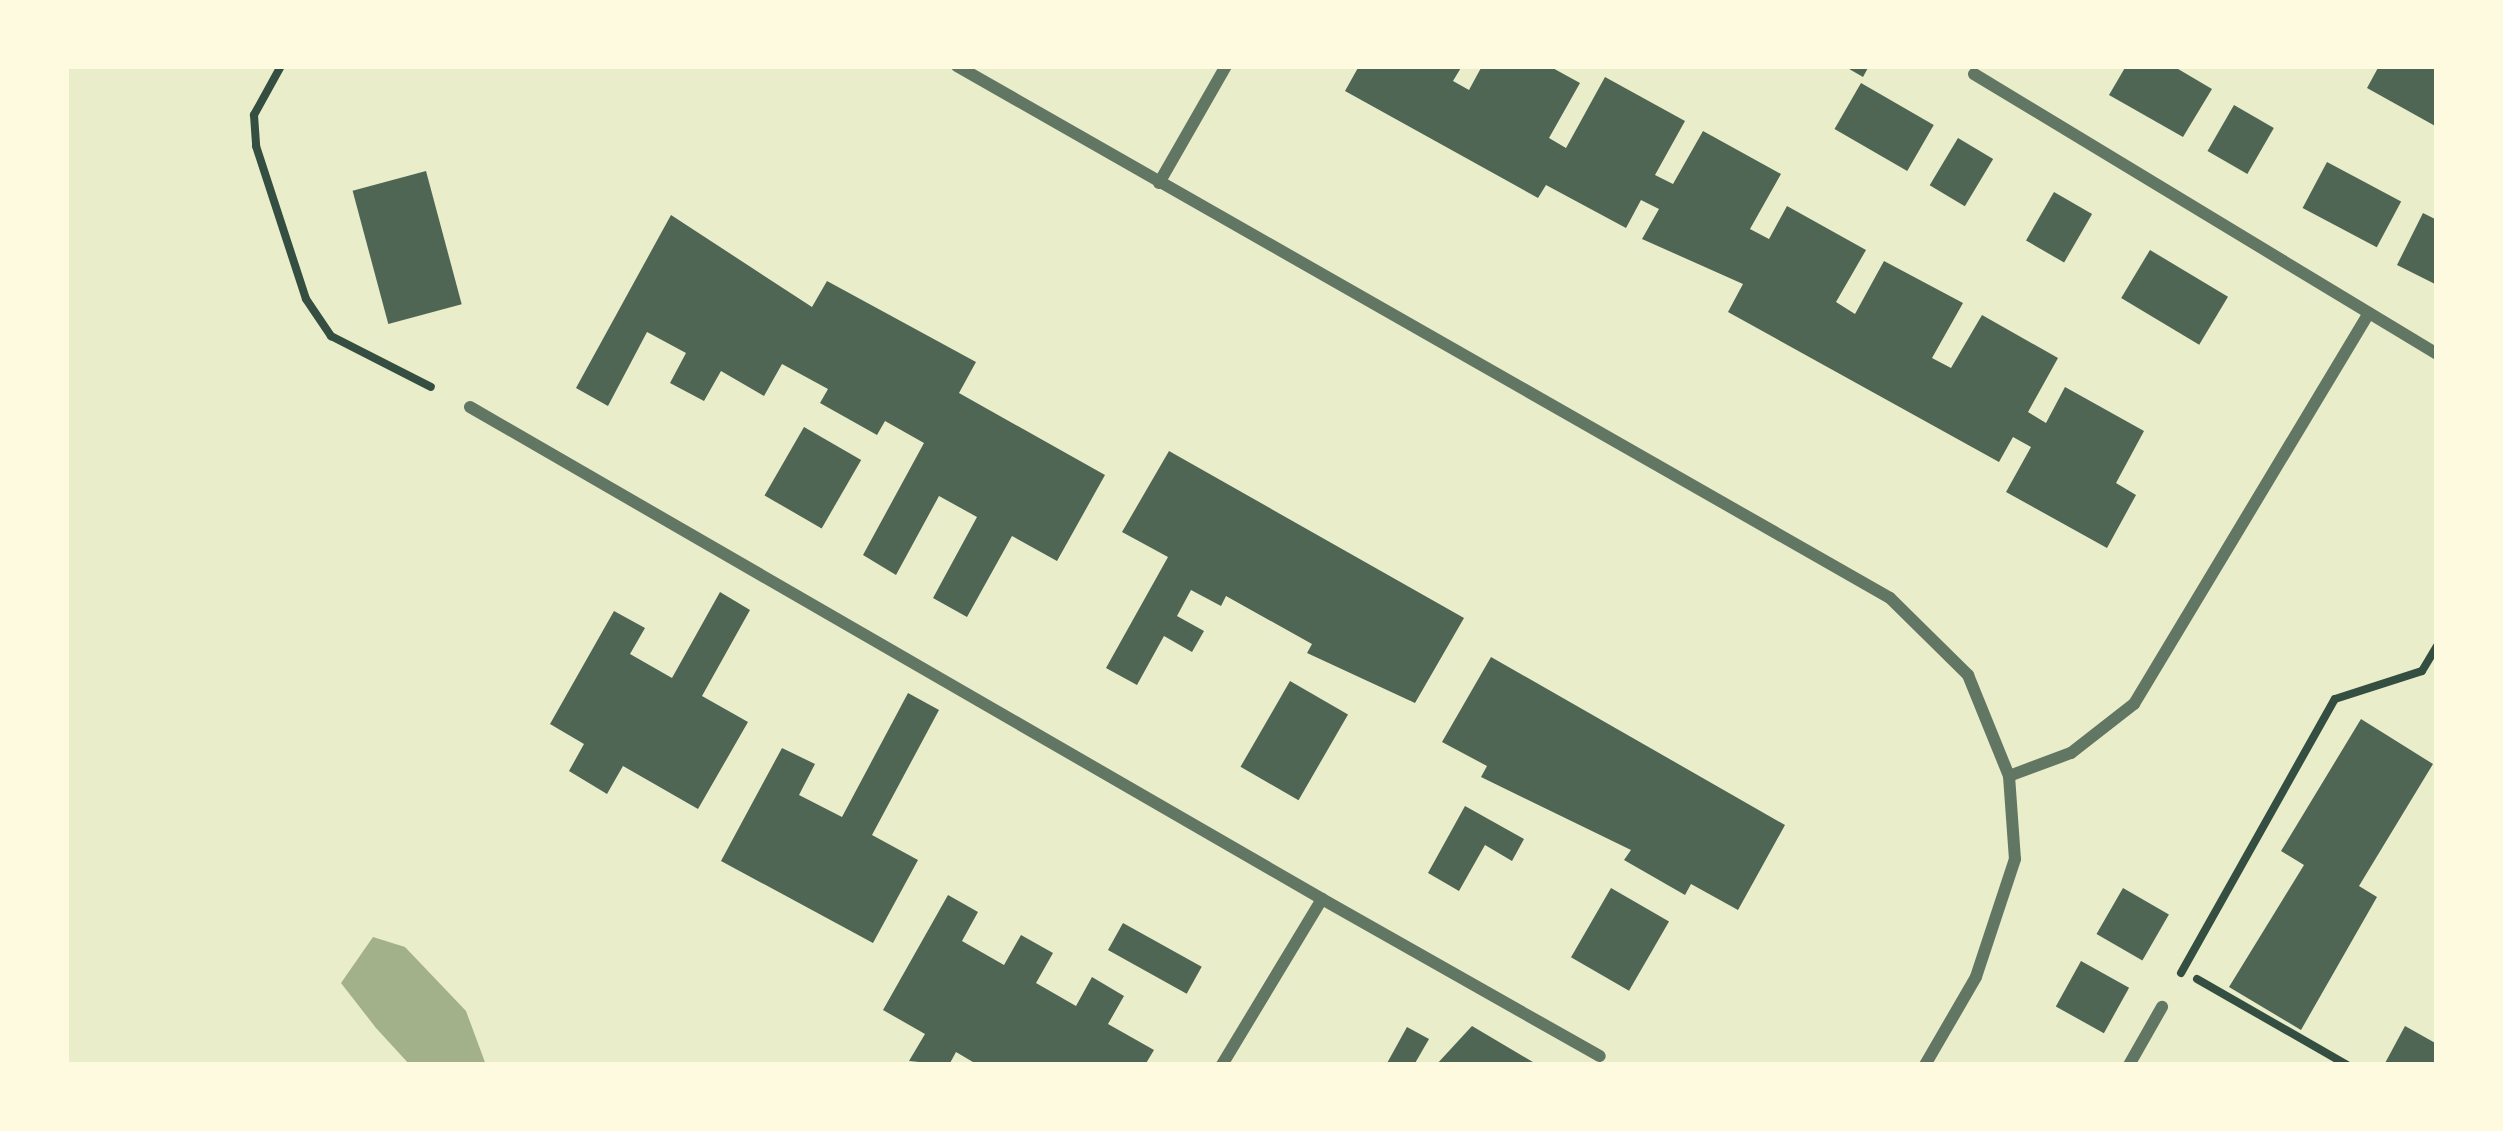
<!DOCTYPE html>
<style>
body{margin:0}
#map{position:relative;width:2503px;height:1131px;overflow:hidden;background:#e9edc9;font-family:"PT Sans",sans-serif}
div>[style]{position:absolute}
[style*='--x']{left:calc(var(--x)*1px);top:calc(var(--y)*1px);width:calc(var(--w)*1px);rotate:calc(var(--a)*1deg)}
.water>*{inset:0;background:#a3b18a}
.building>*{inset:0;background:#4f6655;transform-origin:0 0}
.path>*{height:8px;margin:-4px;padding:0 4px;transform-origin:4px;border-radius:4px;background:#344e41}
.minor>*{height:12px;margin:-6px;padding:0 6px;transform-origin:6px;border-radius:6px;background:#617663}
span{translate:-50% -50%;white-space:nowrap;text-align:center;line-height:1.15;-webkit-text-stroke:10px #fefae0;paint-order:stroke}
.frame{position:absolute;inset:0;border:69px solid #fefae0;pointer-events:none}
</style>
<div id="map">
<div class="water">
<div style="clip-path:polygon(373px 937px,405px 947px,466px 1011px,486px 1065px,410px 1065px,376px 1028px,341px 983px)"></div>
</div>
<div class="building">
<div style="clip-path:polygon(1359px 66px,1462px 66px,1453px 81px,1469px 90px,1482px 66px,1549px 66px,1580px 83px,1549px 138px,1566px 148px,1605px 77px,1685px 121px,1655px 175px,1673px 184px,1703px 131px,1781px 174px,1750px 229px,1769px 239px,1787px 206px,1866px 250px,1836px 302px,1855px 314px,1884px 261px,1963px 303px,1932px 358px,1951px 368px,1982px 315px,2058px 358px,2028px 412px,2046px 423px,2065px 387px,2144px 431px,2116px 483px,2136px 495px,2107px 548px,2006px 492px,2031px 447px,2013px 437px,1999px 462px,1728px 312px,1743px 284px,1642px 239px,1659px 209px,1641px 200px,1626px 228px,1546px 185px,1538px 198px,1345px 91px)"></div>
<div style="clip-path:polygon(1844px 66px,1869px 66px,1863px 77px)"></div>
<div style="clip-path:polygon(2126px 66px,2173px 66px,2212px 89px,2183px 137px,2109px 95px)"></div>
<div style="clip-path:polygon(2379px 66px,2437px 66px,2437px 127px,2367px 88px)"></div>
<div style="left:1861px;top:83px;width:84px;height:53px;rotate:30deg"></div>
<div style="left:2234px;top:105px;width:46px;height:53px;rotate:30deg"></div>
<div style="left:1958px;top:138px;width:41px;height:55px;rotate:31deg"></div>
<div style="left:2327px;top:162px;width:84px;height:52px;rotate:28deg"></div>
<div style="left:426px;top:171px;width:138px;height:76px;rotate:75deg"></div>
<div style="left:2054px;top:192px;width:44px;height:56px;rotate:30deg"></div>
<div style="clip-path:polygon(2423px 213px,2437px 220px,2437px 285px,2397px 265px)"></div>
<div style="clip-path:polygon(671px 215px,812px 307px,827px 281px,976px 362px,959px 393px,1105px 475px,1057px 561px,1012px 536px,967px 617px,933px 598px,977px 517px,939px 496px,896px 575px,863px 555px,924px 443px,885px 421px,877px 435px,820px 403px,828px 389px,782px 364px,764px 396px,721px 371px,704px 401px,670px 383px,686px 353px,647px 332px,608px 406px,576px 388px)"></div>
<div style="left:2150px;top:250px;width:91px;height:56px;rotate:31deg"></div>
<div style="left:804px;top:427px;width:66px;height:79px;rotate:30deg"></div>
<div style="clip-path:polygon(1169px 451px,1464px 618px,1415px 703px,1307px 653px,1312px 644px,1226px 596px,1221px 606px,1191px 590px,1177px 616px,1204px 631px,1192px 652px,1164px 636px,1137px 685px,1106px 668px,1168px 557px,1122px 532px)"></div>
<div style="clip-path:polygon(720px 592px,750px 610px,702px 696px,748px 722px,698px 809px,623px 766px,607px 794px,569px 771px,584px 744px,550px 724px,614px 611px,645px 628px,630px 654px,672px 678px)"></div>
<div style="clip-path:polygon(1491px 657px,1785px 825px,1738px 910px,1691px 884px,1685px 895px,1624px 860px,1631px 850px,1481px 777px,1487px 766px,1442px 742px)"></div>
<div style="left:1290px;top:681px;width:67px;height:99px;rotate:30deg"></div>
<div style="clip-path:polygon(908px 693px,939px 710px,872px 835px,918px 860px,873px 943px,721px 861px,782px 748px,815px 764px,799px 795px,842px 817px)"></div>
<div style="clip-path:polygon(2361px 719px,2433px 764px,2359px 886px,2377px 897px,2301px 1030px,2229px 987px,2304px 865px,2281px 851px)"></div>
<div style="clip-path:polygon(1465px 806px,1524px 839px,1512px 861px,1485px 845px,1459px 891px,1428px 873px)"></div>
<div style="left:1611px;top:888px;width:67px;height:80px;rotate:30deg"></div>
<div style="left:2123px;top:888px;width:53px;height:53px;rotate:30deg"></div>
<div style="clip-path:polygon(948px 895px,978px 912px,962px 941px,1004px 965px,1021px 935px,1053px 953px,1036px 983px,1076px 1006px,1092px 977px,1124px 996px,1108px 1024px,1154px 1050px,1145px 1065px,978px 1065px,956px 1052px,949px 1065px,909px 1061px,925px 1034px,883px 1010px)"></div>
<div style="left:1123px;top:923px;width:90px;height:31px;rotate:29deg"></div>
<div style="left:2081px;top:961px;width:55px;height:52px;rotate:29deg"></div>
<div style="clip-path:polygon(1472px 1026px,1538px 1065px,1436px 1065px)"></div>
<div style="clip-path:polygon(2405px 1026px,2437px 1044px,2437px 1065px,2384px 1065px)"></div>
<div style="clip-path:polygon(1407px 1027px,1429px 1039px,1414px 1065px,1386px 1065px)"></div>
</div>
<div class="path">
<div style="--x:281;--y:66;--w:56;--a:118.9"></div>
<div style="--x:254;--y:115;--w:31;--a:86"></div>
<div style="--x:256;--y:146;--w:161;--a:71.9"></div>
<div style="--x:306;--y:299;--w:45;--a:56"></div>
<div style="--x:331;--y:336;--w:112;--a:27"></div>
<div style="--x:2181;--y:973;--w:314;--a:-60.7"></div>
<div style="--x:2335;--y:699;--w:91;--a:-17.8"></div>
<div style="--x:2422;--y:671;--w:29;--a:-59"></div>
<div style="--x:2197;--y:979;--w:173;--a:29.8"></div>
</div>
<div class="minor">
<div style="--x:957;--y:66;--w:1074;--a:29.69"></div>
<div style="--x:1890;--y:598;--w:110;--a:44.6"></div>
<div style="--x:1968;--y:675;--w:109;--a:67.9"></div>
<div style="--x:2009;--y:776;--w:83;--a:85.9"></div>
<div style="--x:2015;--y:859;--w:124;--a:108.3"></div>
<div style="--x:1976;--y:977;--w:102;--a:120.1"></div>
<div style="--x:1974;--y:74;--w:541;--a:31.16"></div>
<div style="--x:1159;--y:183;--w:135;--a:-60.2"></div>
<div style="--x:470;--y:407;--w:984;--a:30"></div>
<div style="--x:1322;--y:899;--w:194;--a:121.1"></div>
<div style="--x:2009;--y:776;--w:66;--a:-20.4"></div>
<div style="--x:2071;--y:753;--w:80;--a:-37.9"></div>
<div style="--x:2134;--y:704;--w:456;--a:-59"></div>
<div style="--x:1322;--y:899;--w:319;--a:29.5"></div>
<div style="--x:2129;--y:1065;--w:67;--a:-60.4"></div>
</div>
<div class="frame"></div>
</div>
